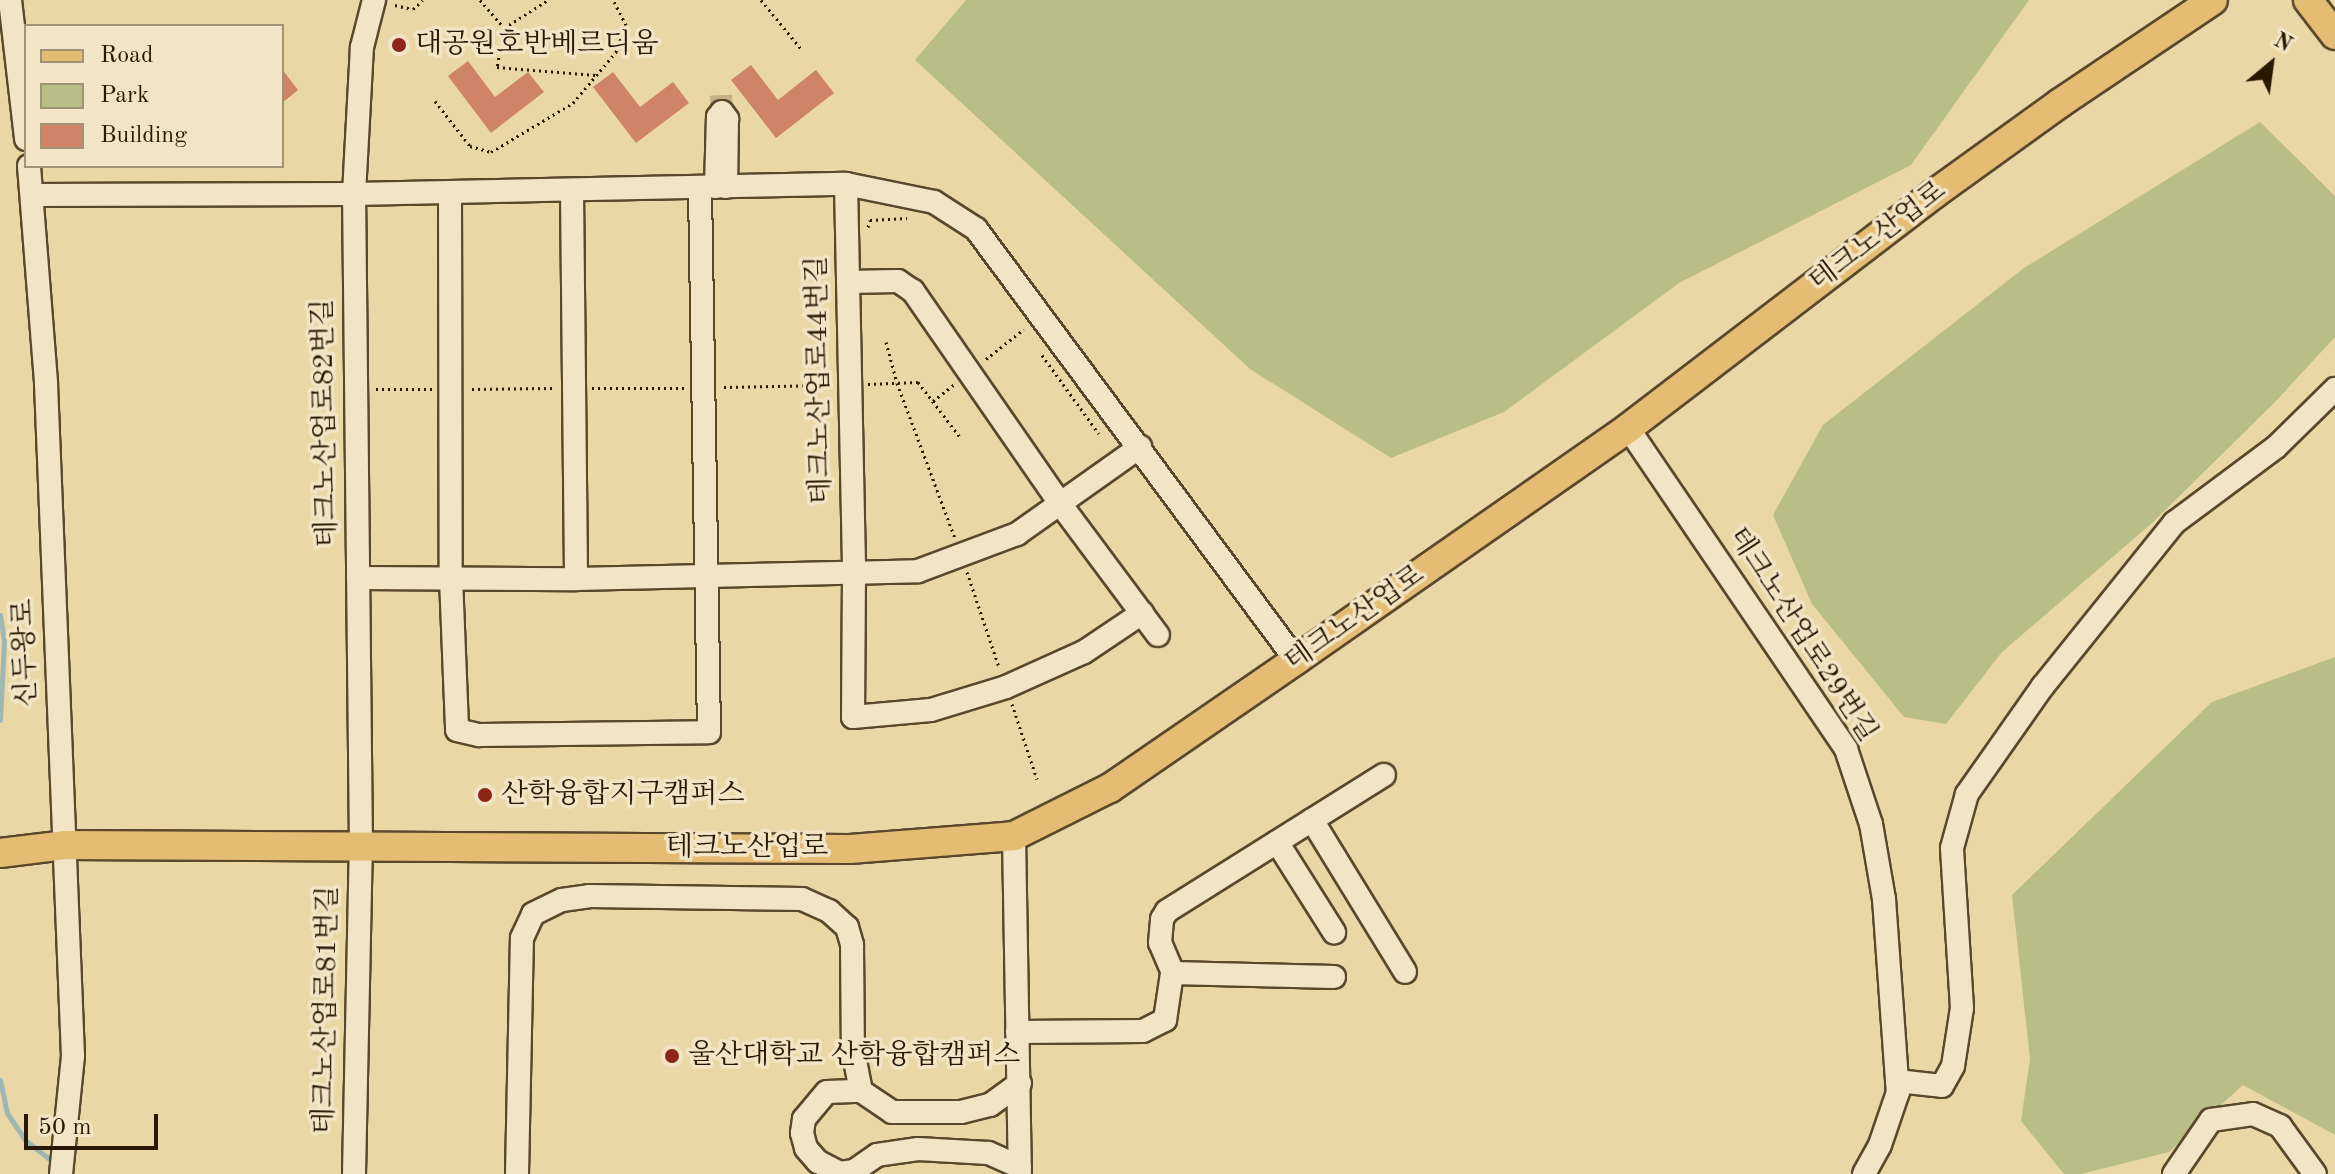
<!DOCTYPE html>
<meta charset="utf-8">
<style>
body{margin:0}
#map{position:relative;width:2335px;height:1174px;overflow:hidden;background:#ead7a6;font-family:"Old Standard TT","Noto Serif KR",serif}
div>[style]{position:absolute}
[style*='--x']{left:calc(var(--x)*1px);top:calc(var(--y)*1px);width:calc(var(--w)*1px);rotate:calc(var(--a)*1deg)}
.green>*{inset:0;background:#b8be86}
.stream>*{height:5px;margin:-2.5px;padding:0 2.5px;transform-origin:2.5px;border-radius:2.5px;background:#9db7b3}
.building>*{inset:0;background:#cf8468}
.minor-tunnel>*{height:22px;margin-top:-11px;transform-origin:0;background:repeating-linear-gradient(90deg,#c3b185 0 22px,transparent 0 33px)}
.path>*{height:3px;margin-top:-1.5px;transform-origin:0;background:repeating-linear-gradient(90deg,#291803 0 2px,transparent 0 6px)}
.roads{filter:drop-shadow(2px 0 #59482c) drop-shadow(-2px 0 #59482c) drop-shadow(0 2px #59482c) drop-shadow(0 -2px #59482c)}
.minor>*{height:22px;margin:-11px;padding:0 11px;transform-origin:11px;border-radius:11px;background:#f1e5c5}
.major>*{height:28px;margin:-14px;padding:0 14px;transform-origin:14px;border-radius:14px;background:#e5bc73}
.dots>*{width:22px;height:22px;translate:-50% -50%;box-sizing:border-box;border:4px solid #f1e5c5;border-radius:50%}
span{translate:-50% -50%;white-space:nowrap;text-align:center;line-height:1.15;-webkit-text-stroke:7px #f1e5c5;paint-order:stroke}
.poi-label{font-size:28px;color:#291803}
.left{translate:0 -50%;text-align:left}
.street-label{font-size:28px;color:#291803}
.legend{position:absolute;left:24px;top:24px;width:260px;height:144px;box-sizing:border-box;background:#f1e5c5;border:2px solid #a19377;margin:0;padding:10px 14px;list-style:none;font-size:24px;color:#291803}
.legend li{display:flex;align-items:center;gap:16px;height:40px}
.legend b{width:40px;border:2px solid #a19377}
.north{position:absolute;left:2231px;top:24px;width:80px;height:80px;-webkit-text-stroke:6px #f1e5c5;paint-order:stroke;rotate:29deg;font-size:22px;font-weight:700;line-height:32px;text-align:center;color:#291803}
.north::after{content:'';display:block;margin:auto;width:28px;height:36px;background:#291803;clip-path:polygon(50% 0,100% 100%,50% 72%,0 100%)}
.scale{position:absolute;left:24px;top:1114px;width:134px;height:36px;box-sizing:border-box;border:4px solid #291803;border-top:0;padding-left:10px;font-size:24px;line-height:28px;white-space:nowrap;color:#291803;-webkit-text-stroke:6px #f1e5c5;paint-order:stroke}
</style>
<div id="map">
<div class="green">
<div style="clip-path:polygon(966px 0,2029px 0,1911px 165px,1679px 283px,1504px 412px,1391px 458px,1250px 369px,915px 60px)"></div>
<div style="clip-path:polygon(2260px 122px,2335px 196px,2335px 337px,2275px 402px,2151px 524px,2002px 652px,1946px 724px,1904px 717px,1812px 604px,1773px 515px,1823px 425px,2024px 268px)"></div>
<div style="clip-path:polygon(2335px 657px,2335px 1135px,2243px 1085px,2169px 1152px,2081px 1174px,2064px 1174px,2021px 1121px,2030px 1059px,2012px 895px,2212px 702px)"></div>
</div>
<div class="stream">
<div style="--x:0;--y:615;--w:26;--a:81"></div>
<div style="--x:4;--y:641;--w:79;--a:92.9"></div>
<div style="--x:0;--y:1080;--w:34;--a:78"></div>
<div style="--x:7;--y:1113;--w:32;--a:56"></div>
<div style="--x:25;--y:1140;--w:41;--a:38"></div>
</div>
<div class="building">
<div style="clip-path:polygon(468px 61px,495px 97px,528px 72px,544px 92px,491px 133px,448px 76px)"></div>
<div style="clip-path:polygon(751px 65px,778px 100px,816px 70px,834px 93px,776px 138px,731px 80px)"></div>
<div style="clip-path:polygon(282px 69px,298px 90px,282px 103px)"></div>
<div style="clip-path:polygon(613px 72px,640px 107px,673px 82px,689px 103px,636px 143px,593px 87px)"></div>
</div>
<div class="minor-tunnel">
<div style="--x:721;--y:95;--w:17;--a:87"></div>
</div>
<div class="path">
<div style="--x:480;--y:0;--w:37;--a:49"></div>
<div style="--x:504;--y:28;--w:52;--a:-32.5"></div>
<div style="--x:761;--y:0;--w:65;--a:50.6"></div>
<div style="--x:395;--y:5;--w:18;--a:13"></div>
<div style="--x:413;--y:9;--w:13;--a:-42"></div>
<div style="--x:504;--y:28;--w:40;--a:100"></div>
<div style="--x:497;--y:67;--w:99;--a:4.6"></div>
<div style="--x:435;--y:101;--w:57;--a:52.1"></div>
<div style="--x:470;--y:146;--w:22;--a:16"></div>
<div style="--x:491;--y:152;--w:96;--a:-30.9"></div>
<div style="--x:573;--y:103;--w:67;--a:-49.9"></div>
<div style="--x:616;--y:52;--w:29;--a:-70"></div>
<div style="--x:626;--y:25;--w:28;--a:-117"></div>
<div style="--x:868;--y:227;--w:7;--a:-74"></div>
<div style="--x:870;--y:220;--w:37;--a:-3"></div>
<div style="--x:886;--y:342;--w:42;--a:75"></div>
<div style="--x:897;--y:383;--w:165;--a:69.5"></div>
<div style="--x:1042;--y:355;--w:97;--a:54.2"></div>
<div style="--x:986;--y:359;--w:48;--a:-38.3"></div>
<div style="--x:868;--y:384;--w:50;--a:-2.3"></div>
<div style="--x:918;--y:382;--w:69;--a:52.6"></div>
<div style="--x:724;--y:387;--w:108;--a:-1.1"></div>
<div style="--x:592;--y:388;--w:92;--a:0"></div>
<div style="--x:376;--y:389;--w:56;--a:0"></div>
<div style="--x:472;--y:389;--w:84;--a:-0.7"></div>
<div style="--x:933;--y:401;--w:28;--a:-38"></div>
<div style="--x:967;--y:572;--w:100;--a:71.4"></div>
<div style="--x:1012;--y:704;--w:79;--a:71.6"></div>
</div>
<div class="roads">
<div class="minor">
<div style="--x:10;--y:0;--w:140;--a:83.4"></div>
<div style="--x:29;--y:166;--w:219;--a:85.5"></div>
<div style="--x:46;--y:384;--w:673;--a:87.7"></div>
<div style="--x:73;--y:1056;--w:119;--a:95.8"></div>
<div style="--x:846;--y:184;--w:391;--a:88.8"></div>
<div style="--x:854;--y:575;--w:142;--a:90.4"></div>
<div style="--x:853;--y:717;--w:78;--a:-5.1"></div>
<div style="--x:931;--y:710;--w:78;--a:-17"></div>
<div style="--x:1006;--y:687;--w:85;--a:-24.2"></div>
<div style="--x:1084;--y:652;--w:70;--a:-33.9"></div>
<div style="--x:716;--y:187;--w:70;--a:-88.4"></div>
<div style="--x:718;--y:117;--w:6;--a:-51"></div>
<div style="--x:722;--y:112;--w:9;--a:54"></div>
<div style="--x:727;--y:119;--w:68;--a:90.8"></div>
<div style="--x:572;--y:191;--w:388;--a:89.4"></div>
<div style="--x:450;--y:193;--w:385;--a:89.9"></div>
<div style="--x:451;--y:578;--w:152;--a:87.7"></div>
<div style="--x:457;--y:730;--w:23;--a:13"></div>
<div style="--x:479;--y:735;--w:230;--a:-0.7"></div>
<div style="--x:709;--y:732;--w:544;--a:-90.95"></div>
<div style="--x:32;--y:195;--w:322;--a:-0.2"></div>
<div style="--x:354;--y:194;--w:492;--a:-1.2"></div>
<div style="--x:846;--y:184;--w:90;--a:11.6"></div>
<div style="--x:934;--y:202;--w:50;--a:32.7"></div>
<div style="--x:976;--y:229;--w:537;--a:53.41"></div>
<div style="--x:848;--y:282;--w:50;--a:-1.1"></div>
<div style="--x:898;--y:281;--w:18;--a:34"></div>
<div style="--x:913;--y:291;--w:260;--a:55.3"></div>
<div style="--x:1061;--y:505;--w:162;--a:53.3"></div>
<div style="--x:1628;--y:428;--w:388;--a:55.8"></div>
<div style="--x:1846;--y:749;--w:79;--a:71.6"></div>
<div style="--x:1871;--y:824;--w:76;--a:80.2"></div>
<div style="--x:1884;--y:899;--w:194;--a:85.9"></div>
<div style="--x:1898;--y:1092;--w:56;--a:108.8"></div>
<div style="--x:1880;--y:1145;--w:33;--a:119"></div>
<div style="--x:358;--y:578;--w:218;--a:0.3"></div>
<div style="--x:576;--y:579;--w:342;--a:-1.3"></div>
<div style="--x:918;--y:571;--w:106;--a:-20.5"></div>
<div style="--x:1017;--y:534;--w:151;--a:-35.3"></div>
<div style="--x:1312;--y:820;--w:178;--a:58.5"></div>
<div style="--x:1014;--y:836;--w:338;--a:89"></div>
<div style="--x:1277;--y:842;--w:107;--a:57.7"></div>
<div style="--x:1173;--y:973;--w:33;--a:-113"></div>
<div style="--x:1160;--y:943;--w:24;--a:-85"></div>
<div style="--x:1162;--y:919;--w:9;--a:-58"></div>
<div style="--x:1167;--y:911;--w:256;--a:-32.1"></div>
<div style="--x:1017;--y:1032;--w:126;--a:-0.5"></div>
<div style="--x:1143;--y:1031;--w:25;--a:-27"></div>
<div style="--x:1165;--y:1020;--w:48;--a:-81.5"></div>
<div style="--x:1172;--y:973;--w:162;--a:1.4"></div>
<div style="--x:1897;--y:1081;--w:45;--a:6.3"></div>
<div style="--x:1942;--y:1086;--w:23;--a:-61"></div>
<div style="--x:1953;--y:1066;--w:59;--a:-81.2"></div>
<div style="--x:1962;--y:1008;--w:160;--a:-93.6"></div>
<div style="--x:1952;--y:848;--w:56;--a:-74.5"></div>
<div style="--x:1967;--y:794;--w:132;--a:-54.9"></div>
<div style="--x:2043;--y:686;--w:209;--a:-51.2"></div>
<div style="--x:2174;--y:523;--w:127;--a:-36.7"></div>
<div style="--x:2276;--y:447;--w:83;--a:-44.5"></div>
<div style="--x:1020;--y:1167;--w:35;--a:-156"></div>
<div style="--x:988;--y:1153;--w:70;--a:-176.7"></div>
<div style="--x:918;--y:1149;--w:41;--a:171.7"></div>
<div style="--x:877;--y:1155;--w:28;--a:145"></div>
<div style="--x:854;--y:1171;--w:14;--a:172"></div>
<div style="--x:840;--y:1173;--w:25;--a:-153"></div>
<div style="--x:818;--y:1162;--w:18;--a:-131"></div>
<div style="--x:806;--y:1148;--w:16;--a:-105"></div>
<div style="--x:802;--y:1133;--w:14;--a:-82"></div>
<div style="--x:804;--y:1119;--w:35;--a:-50"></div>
<div style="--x:827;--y:1092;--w:34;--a:-2"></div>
<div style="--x:861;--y:1091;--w:37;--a:34"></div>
<div style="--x:892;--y:1112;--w:69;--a:0"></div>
<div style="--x:961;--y:1112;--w:30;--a:-14"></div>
<div style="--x:990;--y:1105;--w:37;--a:-36"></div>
<div style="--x:354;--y:1174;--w:327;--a:-88.8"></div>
<div style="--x:361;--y:847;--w:653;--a:-90.61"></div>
<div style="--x:354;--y:194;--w:147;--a:-86.9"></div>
<div style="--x:362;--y:47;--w:49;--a:-75.7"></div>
<div style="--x:517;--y:1174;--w:236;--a:-88.8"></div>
<div style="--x:522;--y:938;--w:26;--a:-65"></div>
<div style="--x:533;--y:914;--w:32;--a:-26"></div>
<div style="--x:562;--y:900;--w:27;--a:-8"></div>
<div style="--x:589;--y:896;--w:213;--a:0.8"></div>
<div style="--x:802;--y:899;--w:30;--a:24"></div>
<div style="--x:829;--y:911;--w:24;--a:42"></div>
<div style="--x:847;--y:927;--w:19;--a:74"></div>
<div style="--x:852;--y:945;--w:105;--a:89.5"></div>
<div style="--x:853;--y:1050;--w:42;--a:79"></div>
<div style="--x:2174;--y:1174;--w:65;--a:-55.6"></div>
<div style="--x:2211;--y:1120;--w:42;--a:-8.1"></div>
<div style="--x:2253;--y:1114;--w:30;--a:24"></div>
<div style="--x:2280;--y:1126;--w:59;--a:53.9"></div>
</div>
<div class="major">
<div style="--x:2308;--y:0;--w:44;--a:52.4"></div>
<div style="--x:0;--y:853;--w:65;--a:-7"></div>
<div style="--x:65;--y:845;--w:785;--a:0.29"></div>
<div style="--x:850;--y:849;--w:165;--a:-4.5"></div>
<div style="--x:1014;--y:836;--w:107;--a:-26.6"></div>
<div style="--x:1110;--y:788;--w:226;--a:-34.5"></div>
<div style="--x:1296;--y:660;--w:405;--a:-34.9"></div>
<div style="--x:1628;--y:428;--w:385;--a:-37.4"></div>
<div style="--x:1934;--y:194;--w:155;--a:-35.8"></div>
<div style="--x:2060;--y:103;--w:184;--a:-33.9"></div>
</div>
</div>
<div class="dots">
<div style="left:399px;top:45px;background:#8f2418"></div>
<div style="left:485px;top:795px;background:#8f2418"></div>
<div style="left:672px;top:1056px;background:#8f2418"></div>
</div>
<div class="poi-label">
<span class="left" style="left:415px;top:45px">대공원호반베르디움</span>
<span class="left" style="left:501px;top:795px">산학융합지구캠퍼스</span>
<span class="left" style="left:688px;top:1056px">울산대학교 산학융합캠퍼스</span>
</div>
<div class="street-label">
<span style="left:1878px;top:237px;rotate:-37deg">테크노산업로</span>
<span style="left:820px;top:380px;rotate:-91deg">테크노산업로44번길</span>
<span style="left:326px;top:423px;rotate:-91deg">테크노산업로82번길</span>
<span style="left:1355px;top:619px;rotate:-35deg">테크노산업로</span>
<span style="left:1802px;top:635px;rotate:57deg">테크노산업로29번길</span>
<span style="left:26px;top:653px;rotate:-92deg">신두왕로</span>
<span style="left:747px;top:848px">테크노산업로</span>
<span style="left:327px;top:1010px;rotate:-89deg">테크노산업로81번길</span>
</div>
<ul class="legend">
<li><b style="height:10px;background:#e5bc73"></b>Road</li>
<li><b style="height:22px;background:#b8be86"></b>Park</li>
<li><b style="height:22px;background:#cf8468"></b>Building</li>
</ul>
<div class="north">N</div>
<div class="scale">50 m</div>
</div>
